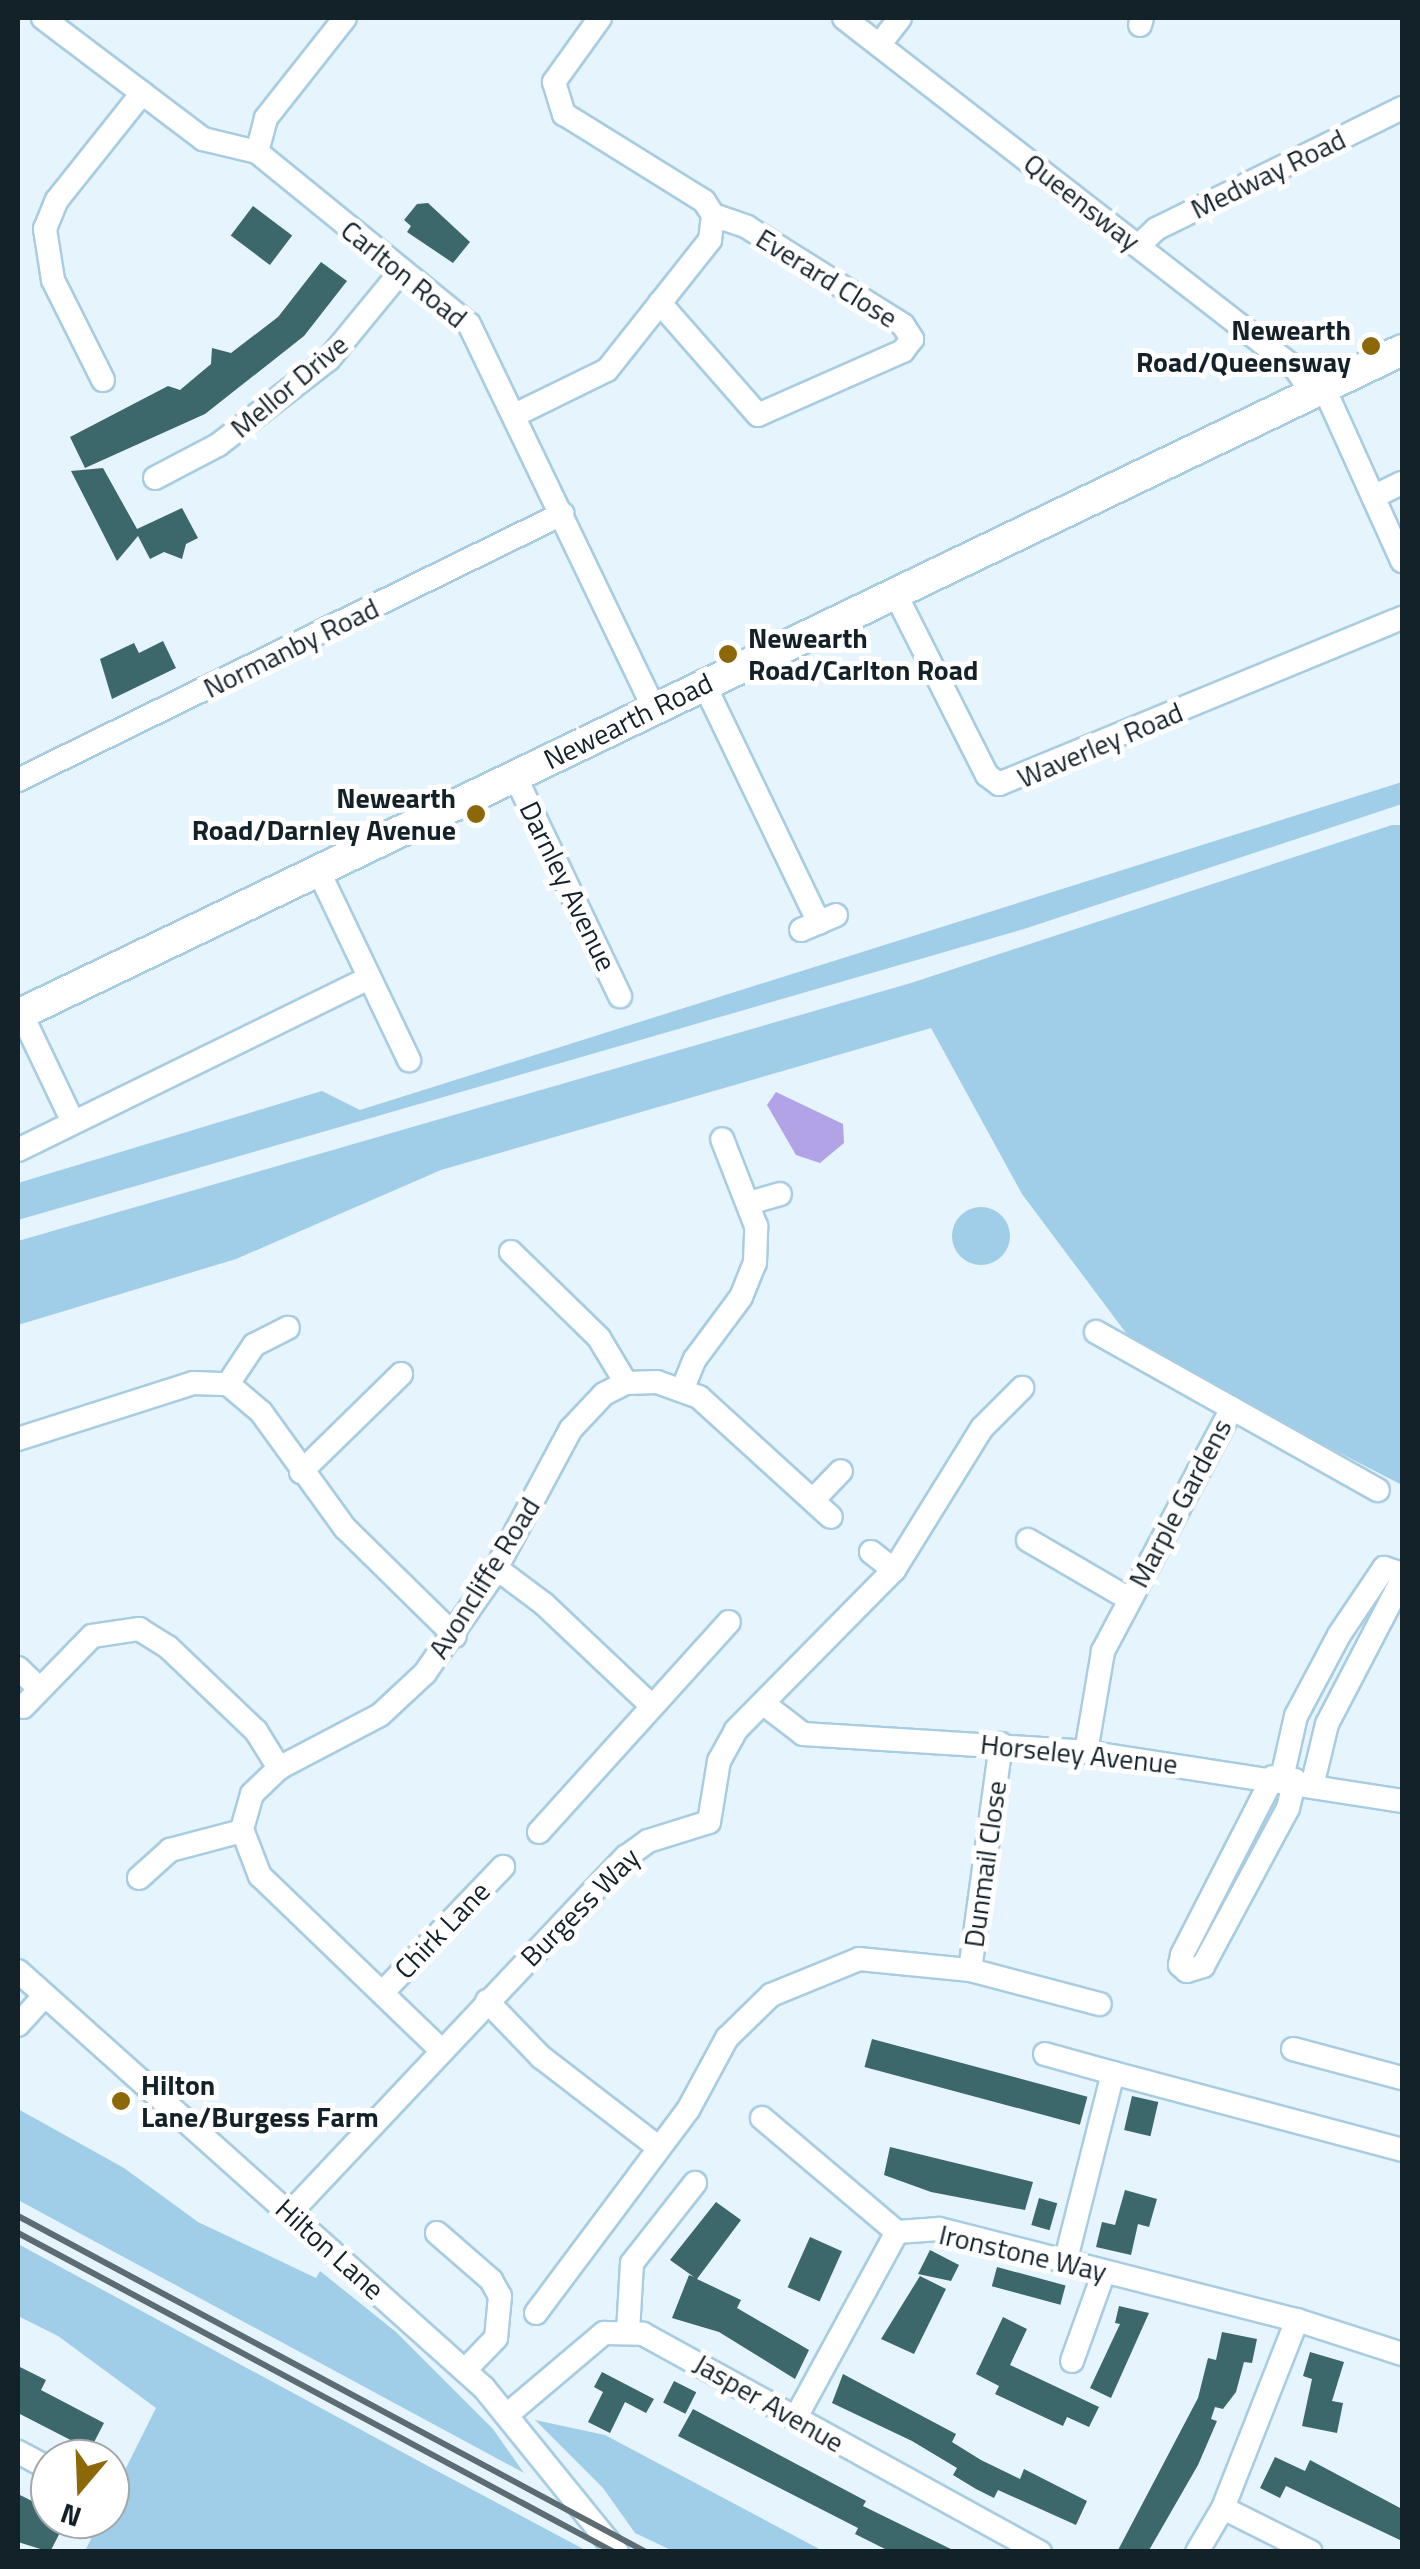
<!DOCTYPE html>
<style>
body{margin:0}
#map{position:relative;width:1420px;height:2569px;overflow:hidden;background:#e6f4fd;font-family:"Titillium Web",sans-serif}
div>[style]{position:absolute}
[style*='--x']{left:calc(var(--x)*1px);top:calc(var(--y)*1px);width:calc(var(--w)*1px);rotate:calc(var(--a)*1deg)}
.green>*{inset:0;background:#a0cde7}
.round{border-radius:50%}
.water>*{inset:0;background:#b1a3e6}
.building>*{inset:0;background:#3c676b;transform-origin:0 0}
.roads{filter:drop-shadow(2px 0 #a8cce1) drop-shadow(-2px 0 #a8cce1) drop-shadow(0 2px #a8cce1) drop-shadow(0 -2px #a8cce1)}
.minor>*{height:22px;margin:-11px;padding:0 11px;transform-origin:11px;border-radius:11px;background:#fff}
.major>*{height:30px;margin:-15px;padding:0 15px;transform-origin:15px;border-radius:15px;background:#fff}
.rail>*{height:6px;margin:-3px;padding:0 3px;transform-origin:3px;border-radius:3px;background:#5d6b73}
.dots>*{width:28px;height:28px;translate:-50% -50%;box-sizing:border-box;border:5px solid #fff;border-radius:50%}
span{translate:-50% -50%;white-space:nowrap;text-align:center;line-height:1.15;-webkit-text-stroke:10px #fff;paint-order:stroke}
.street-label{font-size:28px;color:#132129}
.poi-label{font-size:28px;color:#132129;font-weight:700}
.right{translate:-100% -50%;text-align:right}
.left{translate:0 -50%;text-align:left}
.frame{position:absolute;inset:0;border:20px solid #132129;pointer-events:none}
.north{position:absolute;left:30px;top:2439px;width:100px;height:100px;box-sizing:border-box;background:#fff;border:2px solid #a1a6a9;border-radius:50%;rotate:199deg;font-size:28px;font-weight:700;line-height:40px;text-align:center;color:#132129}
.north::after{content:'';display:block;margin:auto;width:35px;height:45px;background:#8c6809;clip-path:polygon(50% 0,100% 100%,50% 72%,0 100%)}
</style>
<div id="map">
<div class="green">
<div style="clip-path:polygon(1402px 782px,1402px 804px,1024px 929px,18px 1220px,18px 1183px,322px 1091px,360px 1110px)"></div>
<div style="clip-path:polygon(1392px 825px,1402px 825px,1402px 1485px,1138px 1349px,1022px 1194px,931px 1028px,441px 1170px,236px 1259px,18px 1325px,18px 1241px,911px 983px)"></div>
<div class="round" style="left:952px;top:1207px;width:58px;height:58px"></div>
<div style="clip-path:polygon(18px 2109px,124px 2168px,198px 2222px,316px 2278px,320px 2271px,396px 2332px,493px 2429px,524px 2473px,18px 2200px)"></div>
<div style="clip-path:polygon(18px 2244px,426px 2465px,587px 2551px,85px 2551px,101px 2519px,110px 2519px,110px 2500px,156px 2408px,58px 2336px,18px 2316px)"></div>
<div style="clip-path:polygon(535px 2420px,605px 2435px,823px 2551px,673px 2551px,635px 2533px,603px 2488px)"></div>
</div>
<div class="water">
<div style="clip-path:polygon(776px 1092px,843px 1124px,844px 1143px,820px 1163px,796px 1155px,767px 1105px)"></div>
</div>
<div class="building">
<div style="clip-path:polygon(428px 203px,470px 242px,453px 263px,407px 232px,411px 226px,404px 220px,417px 204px)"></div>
<div style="left:253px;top:206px;width:49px;height:37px;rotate:37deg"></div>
<div style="clip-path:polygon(321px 262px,347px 281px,304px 336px,205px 414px,85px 468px,70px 437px,168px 386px,180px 390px,211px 364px,212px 348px,231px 353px,278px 317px)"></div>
<div style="clip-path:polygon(103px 468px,137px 529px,182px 508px,198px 538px,186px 544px,182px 559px,164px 552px,150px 559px,138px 536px,117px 561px,71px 471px)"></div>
<div style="clip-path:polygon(163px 641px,176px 668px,112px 699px,100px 659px,134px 643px,139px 653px)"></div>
<div style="left:872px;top:2039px;width:223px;height:29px;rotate:15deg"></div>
<div style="left:1132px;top:2096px;width:27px;height:35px;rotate:13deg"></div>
<div style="clip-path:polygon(890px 2147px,1033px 2182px,1025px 2210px,931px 2192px,884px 2175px)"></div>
<div style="clip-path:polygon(1125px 2190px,1157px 2199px,1149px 2227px,1138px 2224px,1131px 2255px,1096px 2247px,1102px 2222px,1115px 2225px)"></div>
<div style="left:1039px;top:2198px;width:19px;height:28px;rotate:16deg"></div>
<div style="clip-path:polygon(716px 2202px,741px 2220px,697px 2279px,741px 2300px,737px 2308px,809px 2350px,795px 2379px,719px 2332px,672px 2318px,689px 2275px,694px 2277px,670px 2260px)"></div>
<div style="left:810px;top:2237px;width:35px;height:55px;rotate:24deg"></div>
<div style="clip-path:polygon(930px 2250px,959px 2265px,951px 2281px,918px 2274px)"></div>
<div style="left:997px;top:2267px;width:71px;height:20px;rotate:15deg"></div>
<div style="clip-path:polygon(920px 2276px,946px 2289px,914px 2354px,881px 2339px)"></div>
<div style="clip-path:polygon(1119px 2306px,1149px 2313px,1111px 2398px,1090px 2388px,1120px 2324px,1115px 2323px)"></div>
<div style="clip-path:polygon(1003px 2317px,1027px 2329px,1010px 2365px,1099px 2407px,1089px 2427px,1067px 2417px,1063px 2426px,995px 2394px,999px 2386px,976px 2374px)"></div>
<div style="clip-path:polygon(1222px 2332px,1257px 2339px,1252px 2363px,1244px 2362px,1236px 2392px,1223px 2409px,1215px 2407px,1211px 2419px,1217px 2421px,1198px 2465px,1148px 2552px,1117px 2552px,1198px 2398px,1208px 2358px,1216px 2360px)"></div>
<div style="clip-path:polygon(1310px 2352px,1344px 2362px,1332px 2401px,1343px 2403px,1337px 2433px,1302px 2426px,1312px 2379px,1303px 2376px)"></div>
<div style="clip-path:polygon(18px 2366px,46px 2380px,41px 2390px,104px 2423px,90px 2450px,18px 2413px)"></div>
<div style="clip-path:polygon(602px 2372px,654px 2399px,646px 2413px,625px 2402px,610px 2433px,588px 2422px,603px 2392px,594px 2387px)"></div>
<div style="clip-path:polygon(843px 2374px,956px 2434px,952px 2442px,981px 2460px,1020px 2479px,1024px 2469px,1087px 2501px,1076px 2525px,998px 2490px,994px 2498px,976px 2489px,953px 2475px,957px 2468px,912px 2441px,832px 2403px)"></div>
<div style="left:674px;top:2381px;width:25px;height:24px;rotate:27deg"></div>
<div style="clip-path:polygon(693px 2409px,866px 2501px,863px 2506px,957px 2552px,891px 2552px,855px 2534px,858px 2528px,678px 2436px)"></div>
<div style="clip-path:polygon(1275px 2457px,1305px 2471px,1310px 2460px,1402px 2509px,1402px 2541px,1286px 2486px,1280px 2498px,1260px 2488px)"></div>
<div style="clip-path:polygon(18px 2494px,50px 2510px,50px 2519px,67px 2519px,50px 2552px,18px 2542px)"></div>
</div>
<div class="roads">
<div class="minor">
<div style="--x:43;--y:18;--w:201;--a:37.1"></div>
<div style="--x:203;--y:139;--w:56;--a:13.5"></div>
<div style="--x:257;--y:152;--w:273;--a:39.1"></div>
<div style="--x:469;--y:324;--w:426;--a:64.3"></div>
<div style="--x:600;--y:18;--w:79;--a:125.7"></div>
<div style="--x:554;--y:82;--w:34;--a:73"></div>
<div style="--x:564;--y:114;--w:165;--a:31.9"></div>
<div style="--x:704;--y:201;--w:17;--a:57"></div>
<div style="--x:713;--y:215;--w:36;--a:19"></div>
<div style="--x:747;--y:227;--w:184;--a:32.1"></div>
<div style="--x:903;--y:325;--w:17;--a:57"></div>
<div style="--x:912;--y:339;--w:15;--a:127"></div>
<div style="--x:903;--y:351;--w:158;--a:156.2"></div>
<div style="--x:758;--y:415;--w:149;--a:-131.2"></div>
<div style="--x:844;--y:18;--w:572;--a:37.83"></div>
<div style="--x:1296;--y:369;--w:29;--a:56"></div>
<div style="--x:1140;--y:25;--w:7;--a:-74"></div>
<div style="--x:879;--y:45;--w:34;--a:-52"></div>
<div style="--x:257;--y:152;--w:35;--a:-75"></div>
<div style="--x:266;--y:118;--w:127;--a:-51.7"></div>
<div style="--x:1138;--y:246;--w:25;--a:-43"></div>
<div style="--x:1156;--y:229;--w:274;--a:-26.2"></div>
<div style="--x:103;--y:380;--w:112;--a:-116.6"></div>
<div style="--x:53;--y:280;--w:52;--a:-98.9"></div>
<div style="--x:45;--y:229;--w:31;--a:-68"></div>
<div style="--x:57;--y:200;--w:137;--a:-51.5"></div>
<div style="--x:1324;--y:388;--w:190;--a:65.7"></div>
<div style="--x:515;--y:415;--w:102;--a:-26.1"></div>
<div style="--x:607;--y:370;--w:166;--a:-51.6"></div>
<div style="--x:710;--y:240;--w:25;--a:-83"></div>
<div style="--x:155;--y:478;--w:71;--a:-27.6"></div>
<div style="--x:218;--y:445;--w:140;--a:-37.8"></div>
<div style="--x:329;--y:359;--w:115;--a:-50.6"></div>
<div style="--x:1373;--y:497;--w:32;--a:-26"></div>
<div style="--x:895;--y:593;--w:204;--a:63.2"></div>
<div style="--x:987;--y:775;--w:15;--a:37"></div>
<div style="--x:999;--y:784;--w:436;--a:-22.4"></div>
<div style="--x:704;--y:684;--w:265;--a:64.3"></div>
<div style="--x:515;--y:776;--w:244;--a:64.5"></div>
<div style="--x:18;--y:780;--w:606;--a:-26.06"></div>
<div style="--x:318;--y:870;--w:211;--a:64.4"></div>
<div style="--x:801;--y:930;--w:38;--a:-23"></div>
<div style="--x:21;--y:1013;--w:121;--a:64.5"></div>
<div style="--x:18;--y:1150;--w:391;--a:-26.1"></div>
<div style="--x:749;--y:1203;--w:32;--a:-16"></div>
<div style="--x:511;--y:1252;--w:123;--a:44.3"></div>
<div style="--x:599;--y:1338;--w:52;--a:59"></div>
<div style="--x:1096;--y:1332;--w:323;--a:29.3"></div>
<div style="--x:228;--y:1384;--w:47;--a:-56.3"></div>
<div style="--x:254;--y:1345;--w:38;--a:-27"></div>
<div style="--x:683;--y:1388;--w:31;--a:-68"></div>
<div style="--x:695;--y:1359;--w:77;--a:-53.4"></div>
<div style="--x:741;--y:1297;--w:37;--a:-68"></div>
<div style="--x:755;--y:1263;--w:37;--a:-88"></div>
<div style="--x:756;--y:1226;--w:93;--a:-111.3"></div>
<div style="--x:18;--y:1439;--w:184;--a:-17.7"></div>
<div style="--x:193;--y:1383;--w:35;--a:2"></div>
<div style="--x:228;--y:1384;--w:43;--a:40.3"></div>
<div style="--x:261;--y:1412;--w:143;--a:54.1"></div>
<div style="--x:345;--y:1528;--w:154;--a:44.5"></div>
<div style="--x:301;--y:1472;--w:140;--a:-44.4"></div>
<div style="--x:813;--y:1500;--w:40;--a:-46"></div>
<div style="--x:1028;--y:1540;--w:117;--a:30.3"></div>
<div style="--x:871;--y:1552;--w:29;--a:38"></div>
<div style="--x:496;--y:1568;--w:60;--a:36.9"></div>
<div style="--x:544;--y:1604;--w:149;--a:43.4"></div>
<div style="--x:18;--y:1668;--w:30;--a:44"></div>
<div style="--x:764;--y:1704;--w:49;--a:37.6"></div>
<div style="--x:803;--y:1734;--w:284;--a:3.6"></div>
<div style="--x:1086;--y:1752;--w:320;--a:8.8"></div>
<div style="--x:23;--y:1707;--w:99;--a:-45.8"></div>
<div style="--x:92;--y:1636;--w:48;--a:-8.5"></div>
<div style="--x:139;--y:1629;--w:34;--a:32"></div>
<div style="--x:168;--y:1647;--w:122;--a:43.7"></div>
<div style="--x:256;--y:1731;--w:44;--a:58.1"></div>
<div style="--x:1001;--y:1744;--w:228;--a:97.8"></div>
<div style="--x:970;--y:1970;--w:134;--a:14.7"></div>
<div style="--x:1086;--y:1752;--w:102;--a:-80.4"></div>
<div style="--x:1103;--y:1651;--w:275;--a:-62"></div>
<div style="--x:1273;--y:1777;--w:200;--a:117.1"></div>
<div style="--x:1182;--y:1955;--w:10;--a:101"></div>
<div style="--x:1180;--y:1965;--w:9;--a:41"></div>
<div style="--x:1187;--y:1971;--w:17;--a:-17"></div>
<div style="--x:1203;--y:1966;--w:179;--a:-61.7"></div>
<div style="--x:1288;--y:1808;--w:29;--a:-76"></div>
<div style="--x:1282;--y:1778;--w:64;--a:-77.3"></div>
<div style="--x:1296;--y:1716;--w:92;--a:-62"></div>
<div style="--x:1339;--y:1635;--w:81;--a:-56.1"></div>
<div style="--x:1384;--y:1568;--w:19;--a:18"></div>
<div style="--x:1313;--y:1782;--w:60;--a:-76.4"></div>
<div style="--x:1327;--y:1724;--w:162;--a:-62.5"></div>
<div style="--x:539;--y:1832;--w:283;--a:-47.9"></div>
<div style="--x:139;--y:1878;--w:42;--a:-42.1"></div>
<div style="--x:170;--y:1850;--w:74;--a:-14.8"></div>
<div style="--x:18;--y:1971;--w:625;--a:41.82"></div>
<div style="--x:484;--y:2388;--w:211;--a:51"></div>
<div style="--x:382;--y:1993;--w:175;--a:-46.2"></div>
<div style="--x:487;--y:2001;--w:78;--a:46"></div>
<div style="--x:541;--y:2057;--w:148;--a:37.6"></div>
<div style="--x:18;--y:2025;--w:40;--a:-48"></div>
<div style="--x:440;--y:2049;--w:250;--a:-136.1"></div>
<div style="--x:260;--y:1876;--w:50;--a:-111"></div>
<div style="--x:242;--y:1829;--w:36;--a:-74"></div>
<div style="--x:252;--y:1794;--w:37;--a:-44"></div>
<div style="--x:279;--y:1768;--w:114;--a:-27.7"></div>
<div style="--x:380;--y:1715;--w:62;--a:-43"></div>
<div style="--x:425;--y:1673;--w:116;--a:-55.2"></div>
<div style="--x:491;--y:1578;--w:169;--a:-61.8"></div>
<div style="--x:571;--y:1429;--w:48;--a:-46.7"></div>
<div style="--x:604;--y:1394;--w:25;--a:-27"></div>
<div style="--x:626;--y:1383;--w:31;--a:-2"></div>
<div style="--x:657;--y:1382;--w:45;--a:19.7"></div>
<div style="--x:699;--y:1397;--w:178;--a:42.3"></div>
<div style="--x:1293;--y:2049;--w:113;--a:14.9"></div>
<div style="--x:1045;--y:2054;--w:71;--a:15.6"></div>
<div style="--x:1113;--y:2073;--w:196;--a:104.2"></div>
<div style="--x:1113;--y:2073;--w:299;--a:14.9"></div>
<div style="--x:762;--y:2118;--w:177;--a:40.2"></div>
<div style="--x:290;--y:2213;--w:490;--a:-46.7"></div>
<div style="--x:626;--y:1857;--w:27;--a:-36"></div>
<div style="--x:648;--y:1841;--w:64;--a:-17.3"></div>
<div style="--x:709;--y:1822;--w:62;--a:-80.7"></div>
<div style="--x:719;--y:1761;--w:35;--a:-61"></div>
<div style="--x:736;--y:1730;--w:225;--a:-45.4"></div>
<div style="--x:894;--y:1570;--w:167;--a:-58.2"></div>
<div style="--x:982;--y:1428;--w:57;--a:-45"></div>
<div style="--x:437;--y:2233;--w:72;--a:41"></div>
<div style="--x:491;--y:2280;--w:18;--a:61"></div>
<div style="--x:500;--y:2296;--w:42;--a:95.4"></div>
<div style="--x:496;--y:2338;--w:45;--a:134.1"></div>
<div style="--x:536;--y:2313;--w:254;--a:-53.2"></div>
<div style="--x:688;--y:2110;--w:82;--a:-61.6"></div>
<div style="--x:727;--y:2038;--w:62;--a:-44.3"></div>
<div style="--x:771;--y:1995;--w:95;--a:-22.2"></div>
<div style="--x:859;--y:1959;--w:112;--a:5.7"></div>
<div style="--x:1297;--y:2320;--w:202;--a:111.5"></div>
<div style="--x:1223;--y:2508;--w:98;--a:26.6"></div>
<div style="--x:628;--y:2332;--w:69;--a:-86.7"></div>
<div style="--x:632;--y:2263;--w:102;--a:-51.8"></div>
<div style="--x:1072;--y:2361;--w:95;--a:-70.2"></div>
<div style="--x:508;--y:2414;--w:126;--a:-40.2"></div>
<div style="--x:604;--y:2333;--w:39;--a:1"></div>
<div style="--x:643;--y:2334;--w:453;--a:28.8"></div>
<div style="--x:795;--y:2419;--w:213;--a:-61.4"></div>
<div style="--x:897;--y:2232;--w:42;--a:-4.1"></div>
<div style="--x:939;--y:2229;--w:369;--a:14.3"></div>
<div style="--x:1297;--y:2320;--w:110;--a:17.9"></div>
<div style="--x:18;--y:2452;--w:36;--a:28"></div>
<div style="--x:1197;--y:2552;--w:51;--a:-59.4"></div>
</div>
<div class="major">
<div style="--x:18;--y:1015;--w:1535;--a:-25.66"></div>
</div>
</div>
<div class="rail">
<div style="--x:18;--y:2216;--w:712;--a:28.15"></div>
<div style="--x:18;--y:2233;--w:676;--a:28.16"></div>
</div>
<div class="dots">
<div style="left:1371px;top:346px;background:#8c6809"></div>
<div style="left:728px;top:654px;background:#8c6809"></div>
<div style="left:476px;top:814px;background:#8c6809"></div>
<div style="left:121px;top:2101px;background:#8c6809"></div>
</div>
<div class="street-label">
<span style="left:1268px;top:174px;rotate:-26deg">Medway Road</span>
<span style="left:1082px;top:202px;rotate:38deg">Queensway</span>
<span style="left:404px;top:274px;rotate:39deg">Carlton Road</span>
<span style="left:827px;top:278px;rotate:32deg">Everard Close</span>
<span style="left:289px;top:386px;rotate:-40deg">Mellor Drive</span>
<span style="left:291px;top:648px;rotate:-26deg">Normanby Road</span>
<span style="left:628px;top:721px;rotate:-26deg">Newearth Road</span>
<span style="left:1100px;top:745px;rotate:-23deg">Waverley Road</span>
<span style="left:568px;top:886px;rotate:64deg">Darnley Avenue</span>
<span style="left:1180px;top:1503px;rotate:-62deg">Marple Gardens</span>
<span style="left:484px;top:1578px;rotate:-58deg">Avoncliffe Road</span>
<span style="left:1079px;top:1754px;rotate:6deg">Horseley Avenue</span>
<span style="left:985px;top:1864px;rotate:-82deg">Dunmail Close</span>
<span style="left:580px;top:1907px;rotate:-45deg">Burgess Way</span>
<span style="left:442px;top:1930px;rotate:-46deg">Chirk Lane</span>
<span style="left:330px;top:2249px;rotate:42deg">Hilton Lane</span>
<span style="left:1023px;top:2253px;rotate:13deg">Ironstone Way</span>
<span style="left:769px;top:2403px;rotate:30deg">Jasper Avenue</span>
</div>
<div class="poi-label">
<span class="right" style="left:1351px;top:346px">Newearth<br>Road/Queensway</span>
<span class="left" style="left:748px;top:654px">Newearth<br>Road/Carlton Road</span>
<span class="right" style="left:456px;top:814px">Newearth<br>Road/Darnley Avenue</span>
<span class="left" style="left:141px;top:2101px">Hilton<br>Lane/Burgess Farm</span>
</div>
<div class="frame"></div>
<div class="north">N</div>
</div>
